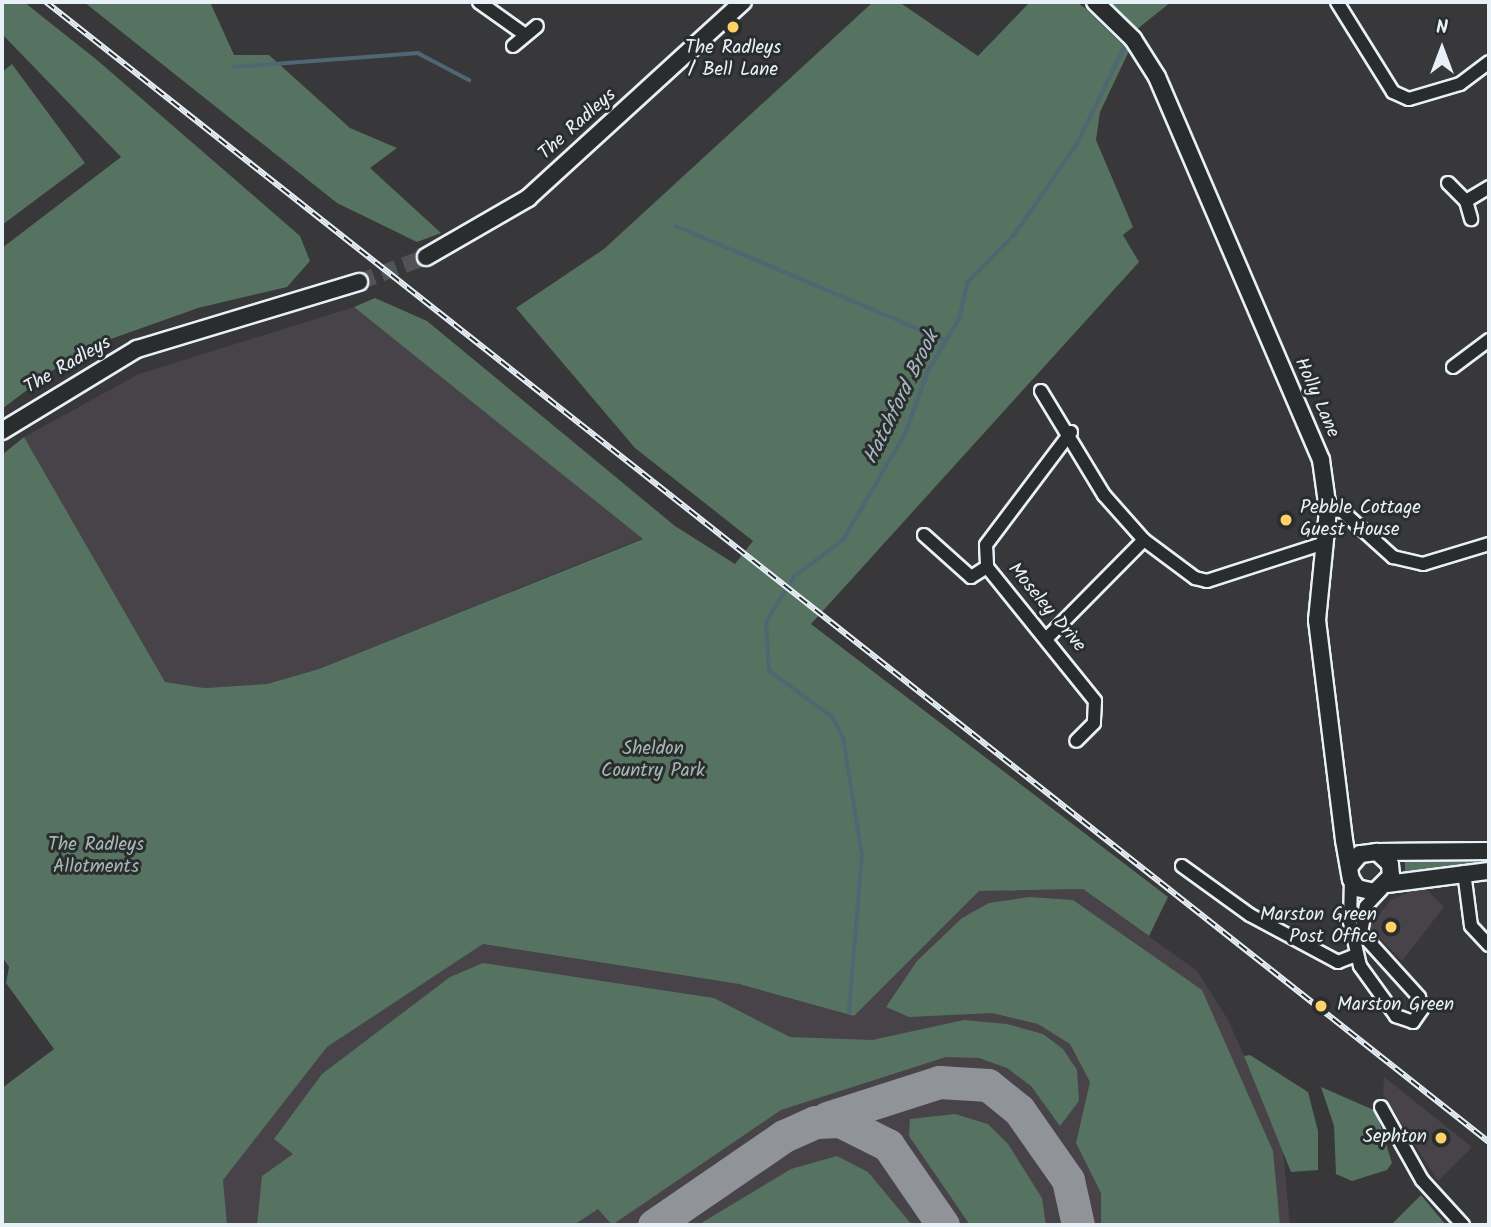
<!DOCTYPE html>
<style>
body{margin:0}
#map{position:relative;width:1491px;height:1227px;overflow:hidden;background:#38373a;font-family:Kalam,sans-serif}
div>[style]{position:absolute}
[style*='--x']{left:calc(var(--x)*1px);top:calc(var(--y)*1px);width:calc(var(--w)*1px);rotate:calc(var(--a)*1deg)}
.built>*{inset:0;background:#484348}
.green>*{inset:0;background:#567260}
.stream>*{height:3.5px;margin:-1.75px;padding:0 1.75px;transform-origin:1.75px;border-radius:1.75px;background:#4e6773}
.taxiway>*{height:33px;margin:-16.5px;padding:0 16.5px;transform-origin:16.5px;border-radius:16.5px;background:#909499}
.tertiary-tunnel>*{height:16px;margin-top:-8px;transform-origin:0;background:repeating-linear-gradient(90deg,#525356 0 16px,transparent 0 24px)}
.roads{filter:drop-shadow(2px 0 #e8f1f8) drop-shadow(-2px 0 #e8f1f8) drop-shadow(0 2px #e8f1f8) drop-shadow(0 -2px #e8f1f8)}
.minor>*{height:12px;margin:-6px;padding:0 6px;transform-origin:6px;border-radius:6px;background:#2a2d2e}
.tertiary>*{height:16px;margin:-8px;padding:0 8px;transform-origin:8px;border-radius:8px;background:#2a2d2e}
.rail>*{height:6px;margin-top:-3px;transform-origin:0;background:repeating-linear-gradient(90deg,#2a2d2e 0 10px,#e8f1f8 0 20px);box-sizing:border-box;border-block:2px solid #e8f1f8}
.dots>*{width:19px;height:19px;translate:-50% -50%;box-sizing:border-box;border:4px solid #2a2d2e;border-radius:50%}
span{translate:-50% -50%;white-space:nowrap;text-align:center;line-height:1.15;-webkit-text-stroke:6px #2a2d2e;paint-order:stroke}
.poi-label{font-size:19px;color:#e8f1f8}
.left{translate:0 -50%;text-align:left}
.right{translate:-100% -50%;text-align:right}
.street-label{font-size:19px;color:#e8f1f8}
.park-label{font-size:19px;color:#a6b8b4}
.water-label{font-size:21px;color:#aabac3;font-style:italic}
.frame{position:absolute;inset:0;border:4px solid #e8f1f8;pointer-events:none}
.north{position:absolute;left:1407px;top:14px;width:70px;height:70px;-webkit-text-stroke:5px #2a2d2e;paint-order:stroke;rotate:0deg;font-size:19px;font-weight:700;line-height:28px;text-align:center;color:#e8f1f8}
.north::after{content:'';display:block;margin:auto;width:24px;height:32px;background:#e8f1f8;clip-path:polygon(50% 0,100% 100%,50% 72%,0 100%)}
</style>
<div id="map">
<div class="built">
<div style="clip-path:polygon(354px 307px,643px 538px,319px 669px,267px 684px,206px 688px,165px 682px,24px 437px,139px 374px)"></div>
<div style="clip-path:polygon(1423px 886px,1444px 907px,1402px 961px,1369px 927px,1391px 900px)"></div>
<div style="clip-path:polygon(1083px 889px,1197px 971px,1228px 1020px,1282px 1140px,1290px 1225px,227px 1225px,222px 1180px,327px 1047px,483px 944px,739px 984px,854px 1016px,979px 891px)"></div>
<div style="clip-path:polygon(1384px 1077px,1472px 1147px,1438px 1181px,1383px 1094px)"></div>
</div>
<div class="green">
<div style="clip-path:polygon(2px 2px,24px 2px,97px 60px,300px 236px,310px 261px,287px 287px,198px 308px,80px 350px,2px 409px,2px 248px,121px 157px,2px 34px)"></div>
<div style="clip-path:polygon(84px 2px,210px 2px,234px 55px,269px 55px,350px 128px,397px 148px,370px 168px,441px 233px,417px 242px,337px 203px)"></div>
<div style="clip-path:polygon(873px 2px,899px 2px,978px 56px,1030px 2px,1076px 2px,1085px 8px,1129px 51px,1100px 112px,1096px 140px,1133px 227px,1123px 235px,1139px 262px,811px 624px,1168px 897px,1149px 936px,1083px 889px,979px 891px,854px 1016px,739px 984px,483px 944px,327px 1047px,223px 1180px,227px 1225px,2px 1225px,2px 1088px,54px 1049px,6px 983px,9px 967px,2px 957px,2px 455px,24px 437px,165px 682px,205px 688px,267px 684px,319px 669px,643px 539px,354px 307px,375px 298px,427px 321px,675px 526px,735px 564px,753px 541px,635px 448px,516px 308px,604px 249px)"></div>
<div style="clip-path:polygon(1107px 2px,1171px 2px,1136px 30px)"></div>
<div style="clip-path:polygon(12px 64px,85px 163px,2px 225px,2px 72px)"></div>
<div style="clip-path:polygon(1489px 857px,1489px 866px,1405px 871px,1405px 858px)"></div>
<div style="clip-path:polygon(1029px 897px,1073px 900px,1202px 990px,1273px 1151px,1280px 1225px,1101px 1225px,1101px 1193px,1076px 1143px,1090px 1082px,1070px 1044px,1038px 1024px,992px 1013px,909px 1017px,886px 1007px,917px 961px,962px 918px,989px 903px)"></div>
<div style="clip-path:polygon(483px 963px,714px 998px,790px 1037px,872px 1040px,964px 1020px,1007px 1024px,1043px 1034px,1063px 1049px,1077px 1070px,1079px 1101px,1060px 1126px,1031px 1086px,1007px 1068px,979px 1058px,946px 1057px,781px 1110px,612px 1225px,598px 1209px,574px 1225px,257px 1225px,262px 1176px,293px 1154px,274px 1139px,322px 1074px,450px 977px)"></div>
<div style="clip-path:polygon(1250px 1055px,1308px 1092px,1318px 1131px,1318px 1170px,1291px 1172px,1244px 1056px)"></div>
<div style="clip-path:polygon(1321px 1087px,1376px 1111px,1392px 1163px,1387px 1170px,1352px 1181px,1336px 1174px,1334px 1126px)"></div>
<div style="clip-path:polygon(955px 1114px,988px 1124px,1008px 1144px,1042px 1198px,1046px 1225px,970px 1225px,909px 1136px,910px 1119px)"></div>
<div style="clip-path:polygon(837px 1156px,868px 1172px,912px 1225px,698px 1225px,791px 1169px)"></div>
<div style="clip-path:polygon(1421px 1195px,1446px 1225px,1391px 1225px)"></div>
</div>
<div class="stream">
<div style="--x:233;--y:67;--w:186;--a:-4.3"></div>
<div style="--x:418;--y:53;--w:58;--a:27.9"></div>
<div style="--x:676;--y:226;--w:292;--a:23"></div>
<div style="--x:849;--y:1012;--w:158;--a:-85.3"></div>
<div style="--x:862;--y:855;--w:119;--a:-99.2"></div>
<div style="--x:843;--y:738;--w:22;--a:-117"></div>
<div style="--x:833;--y:718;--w:79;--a:-143.7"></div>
<div style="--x:769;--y:671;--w:49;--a:-93.5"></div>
<div style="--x:766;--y:622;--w:53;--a:-58.1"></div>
<div style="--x:794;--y:577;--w:61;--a:-37.1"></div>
<div style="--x:843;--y:540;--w:123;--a:-59.7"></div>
<div style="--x:905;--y:434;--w:67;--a:-69.9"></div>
<div style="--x:928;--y:371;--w:61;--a:-59.2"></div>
<div style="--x:959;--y:319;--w:37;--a:-77"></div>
<div style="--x:967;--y:283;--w:67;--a:-45.6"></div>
<div style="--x:1014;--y:235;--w:111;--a:-55.3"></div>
<div style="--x:1077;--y:144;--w:116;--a:-63.9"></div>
</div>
<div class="taxiway">
<div style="--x:827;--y:1118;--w:118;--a:-17.8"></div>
<div style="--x:939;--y:1082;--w:49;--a:3.5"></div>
<div style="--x:988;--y:1085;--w:40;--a:39"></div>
<div style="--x:1019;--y:1110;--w:85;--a:55"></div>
<div style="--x:1068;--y:1180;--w:46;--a:77.5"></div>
<div style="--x:654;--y:1225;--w:158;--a:-34.4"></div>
<div style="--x:784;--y:1136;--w:34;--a:-24"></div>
<div style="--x:815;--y:1122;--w:25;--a:-2"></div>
<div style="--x:840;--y:1121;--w:54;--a:26.6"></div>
<div style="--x:888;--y:1145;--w:97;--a:55.5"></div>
</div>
<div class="tertiary-tunnel">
<div style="--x:359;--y:282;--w:72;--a:-20.5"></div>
</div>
<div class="roads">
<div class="minor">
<div style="--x:479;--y:2;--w:55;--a:35.4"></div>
<div style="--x:1337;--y:2;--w:106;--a:58.1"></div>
<div style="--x:1393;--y:92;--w:17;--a:24"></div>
<div style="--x:1409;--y:99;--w:53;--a:-16.4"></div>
<div style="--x:1460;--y:84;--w:36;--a:-37"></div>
<div style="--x:513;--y:46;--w:31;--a:-40"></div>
<div style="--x:1448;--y:183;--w:25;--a:45"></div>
<div style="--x:1466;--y:201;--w:19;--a:74"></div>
<div style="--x:1466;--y:201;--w:27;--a:-31"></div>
<div style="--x:1453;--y:367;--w:45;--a:-36.9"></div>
<div style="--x:1041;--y:391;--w:122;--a:58.8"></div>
<div style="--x:1104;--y:495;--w:60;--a:48.4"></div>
<div style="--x:1144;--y:540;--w:64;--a:36.7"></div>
<div style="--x:1195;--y:578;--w:12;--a:14"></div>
<div style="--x:1207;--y:581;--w:124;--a:-17.9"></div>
<div style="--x:1071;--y:432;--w:141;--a:127"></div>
<div style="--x:986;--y:545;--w:22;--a:87"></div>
<div style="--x:987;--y:567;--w:172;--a:51.1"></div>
<div style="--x:1095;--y:701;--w:22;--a:93"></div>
<div style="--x:1094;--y:723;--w:25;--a:135"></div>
<div style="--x:1328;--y:510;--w:14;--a:4"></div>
<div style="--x:1342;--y:511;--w:69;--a:42"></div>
<div style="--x:1393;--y:557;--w:31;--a:13"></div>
<div style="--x:1423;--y:564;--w:69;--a:-16.9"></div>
<div style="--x:924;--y:535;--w:63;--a:41.8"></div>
<div style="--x:971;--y:577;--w:19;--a:-32"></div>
<div style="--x:1048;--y:637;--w:136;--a:-45.3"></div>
<div style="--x:1182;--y:866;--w:84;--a:35.8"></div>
<div style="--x:1250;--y:915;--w:100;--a:28.1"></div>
<div style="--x:1338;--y:962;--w:19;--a:-21"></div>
<div style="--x:1464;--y:872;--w:54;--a:82.6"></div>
<div style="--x:1471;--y:926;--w:26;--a:47"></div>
<div style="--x:1351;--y:879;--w:43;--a:91.3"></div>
<div style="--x:1350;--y:922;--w:45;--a:77.2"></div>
<div style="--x:1360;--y:966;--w:62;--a:54.2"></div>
<div style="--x:1396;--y:1016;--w:18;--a:19"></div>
<div style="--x:1413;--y:1022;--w:16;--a:-55"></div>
<div style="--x:1422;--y:1009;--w:12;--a:-104"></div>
<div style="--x:1419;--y:997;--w:86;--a:-132.2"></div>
<div style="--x:1361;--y:933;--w:27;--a:-80"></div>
<div style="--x:1366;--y:906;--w:23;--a:-47"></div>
<div style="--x:1381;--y:1107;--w:84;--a:60.7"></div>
<div style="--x:1422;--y:1180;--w:61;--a:47.7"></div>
</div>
<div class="tertiary">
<div style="--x:1095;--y:2;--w:53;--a:44.2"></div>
<div style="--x:1133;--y:39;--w:45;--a:57.7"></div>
<div style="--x:1157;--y:77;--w:417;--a:66.8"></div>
<div style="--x:1321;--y:460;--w:50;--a:82"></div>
<div style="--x:1328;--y:510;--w:111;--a:95.7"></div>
<div style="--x:1317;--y:620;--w:222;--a:83"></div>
<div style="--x:1344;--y:840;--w:40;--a:80"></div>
<div style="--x:1351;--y:879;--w:11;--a:56"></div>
<div style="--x:1357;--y:888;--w:18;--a:13"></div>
<div style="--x:1375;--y:892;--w:23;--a:-45"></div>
<div style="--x:1391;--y:876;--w:12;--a:-95"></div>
<div style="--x:1390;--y:864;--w:18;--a:-137"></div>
<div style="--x:1377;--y:852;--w:17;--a:173"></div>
<div style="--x:1360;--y:854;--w:16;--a:130"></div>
<div style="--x:426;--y:257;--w:118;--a:-30"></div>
<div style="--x:528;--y:198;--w:291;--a:-42.4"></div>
<div style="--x:2;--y:431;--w:158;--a:-31.3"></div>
<div style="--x:137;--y:349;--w:232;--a:-16.8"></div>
<div style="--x:1377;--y:852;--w:112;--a:-0.5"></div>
<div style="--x:1387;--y:884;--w:103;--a:-7.3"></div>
</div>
</div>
<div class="rail">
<div style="--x:46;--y:2;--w:1839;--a:38.31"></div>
</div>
<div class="dots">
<div style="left:733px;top:27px;background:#ffd166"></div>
<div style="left:1286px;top:520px;background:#ffd166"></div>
<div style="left:1391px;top:927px;background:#ffd166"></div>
<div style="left:1321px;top:1006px;background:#ffd166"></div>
<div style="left:1441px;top:1138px;background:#ffd166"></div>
</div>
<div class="poi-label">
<span style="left:733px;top:60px">The Radleys<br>/ Bell Lane</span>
<span class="left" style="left:1300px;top:520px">Pebble Cottage<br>Guest House</span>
<span class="right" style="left:1377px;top:927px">Marston Green<br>Post Office</span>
<span class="left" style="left:1337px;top:1006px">Marston Green</span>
<span class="right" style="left:1427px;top:1138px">Sephton</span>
</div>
<div class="street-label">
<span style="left:578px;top:125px;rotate:-42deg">The Radleys</span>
<span style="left:68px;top:366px;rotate:-30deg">The Radleys</span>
<span style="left:1316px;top:398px;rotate:66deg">Holly Lane</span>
<span style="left:1046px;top:608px;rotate:50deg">Moseley Drive</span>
</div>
<div class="park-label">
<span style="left:653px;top:761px">Sheldon<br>Country Park</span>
<span style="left:96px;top:857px">The Radleys<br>Allotments</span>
</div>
<div class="water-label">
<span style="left:902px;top:398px;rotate:-64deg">Hatchford Brook</span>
</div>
<div class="frame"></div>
<div class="north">N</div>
</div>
